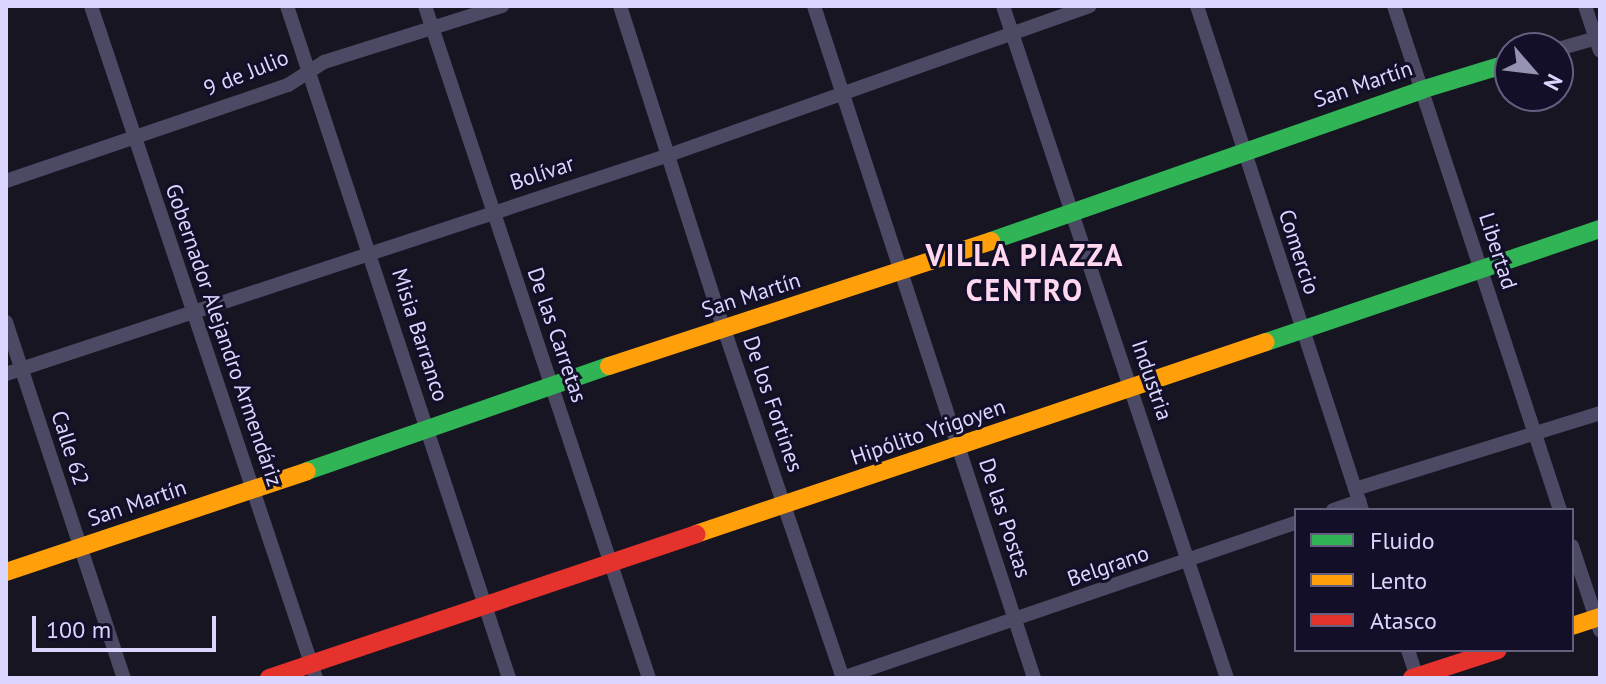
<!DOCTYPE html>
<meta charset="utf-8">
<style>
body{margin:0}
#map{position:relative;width:1606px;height:684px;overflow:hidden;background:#171522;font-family:"PT Sans",sans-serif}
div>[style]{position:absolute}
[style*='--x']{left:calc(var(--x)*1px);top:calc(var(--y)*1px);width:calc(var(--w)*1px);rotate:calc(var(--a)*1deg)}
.street>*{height:14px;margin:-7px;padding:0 7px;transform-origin:7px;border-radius:7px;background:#4b4963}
.fast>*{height:18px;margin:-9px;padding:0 9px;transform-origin:9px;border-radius:9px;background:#30b455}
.slow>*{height:18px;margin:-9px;padding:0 9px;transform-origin:9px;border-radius:9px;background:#ff9f0a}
.jam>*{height:18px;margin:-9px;padding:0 9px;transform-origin:9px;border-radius:9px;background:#e5322d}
span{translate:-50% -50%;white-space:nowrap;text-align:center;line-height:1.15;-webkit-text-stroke:6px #130f28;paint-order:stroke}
.street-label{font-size:22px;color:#dbd6ff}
.district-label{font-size:30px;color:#ffd8f0;font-weight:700;letter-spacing:2px}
.frame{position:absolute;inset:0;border:8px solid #dbd6ff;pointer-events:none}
.legend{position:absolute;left:1294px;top:508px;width:280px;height:144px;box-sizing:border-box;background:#130f28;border:2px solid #635f7e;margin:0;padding:10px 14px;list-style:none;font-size:24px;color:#dbd6ff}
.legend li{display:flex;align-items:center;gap:16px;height:40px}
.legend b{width:40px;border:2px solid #635f7e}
.north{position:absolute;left:1494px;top:32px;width:80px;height:80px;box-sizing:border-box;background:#130f28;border:2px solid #635f7e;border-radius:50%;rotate:118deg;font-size:22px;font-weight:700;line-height:32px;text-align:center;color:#dbd6ff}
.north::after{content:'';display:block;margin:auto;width:28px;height:36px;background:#9692b2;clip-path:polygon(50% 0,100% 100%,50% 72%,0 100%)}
.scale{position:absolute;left:32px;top:616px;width:184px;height:36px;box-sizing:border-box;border:4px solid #dbd6ff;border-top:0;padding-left:10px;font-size:24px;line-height:28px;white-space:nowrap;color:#dbd6ff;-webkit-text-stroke:6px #130f28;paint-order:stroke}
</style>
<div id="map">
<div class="street">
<div style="--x:91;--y:6;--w:709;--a:71.49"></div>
<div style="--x:287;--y:6;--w:708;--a:71.72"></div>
<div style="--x:425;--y:6;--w:708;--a:71.57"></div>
<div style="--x:620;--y:6;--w:339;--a:72.2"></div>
<div style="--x:724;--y:329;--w:369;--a:71.2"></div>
<div style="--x:814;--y:6;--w:707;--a:71.87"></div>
<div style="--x:1003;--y:6;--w:708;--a:71.57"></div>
<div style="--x:1197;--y:6;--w:530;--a:71.87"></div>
<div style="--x:1394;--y:6;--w:531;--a:71.77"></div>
<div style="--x:1585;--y:6;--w:47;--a:71.6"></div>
<div style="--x:1558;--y:49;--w:44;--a:-15.9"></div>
<div style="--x:6;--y:181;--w:298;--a:-18.8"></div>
<div style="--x:288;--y:85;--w:43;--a:-32.6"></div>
<div style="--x:324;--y:62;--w:187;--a:-17.5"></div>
<div style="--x:6;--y:322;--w:375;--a:71.7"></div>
<div style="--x:6;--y:374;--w:698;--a:-18.28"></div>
<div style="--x:669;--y:155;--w:446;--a:-19.5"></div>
<div style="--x:1355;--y:489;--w:257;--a:-17.2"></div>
<div style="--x:1333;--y:510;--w:28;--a:-19"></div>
<div style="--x:1572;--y:546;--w:89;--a:71.6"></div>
<div style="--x:1408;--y:650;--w:29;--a:72"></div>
<div style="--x:842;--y:678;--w:480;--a:-18.9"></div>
</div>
<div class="fast">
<div style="--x:991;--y:241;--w:456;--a:-19.3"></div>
<div style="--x:1421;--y:90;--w:93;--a:-16.9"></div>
<div style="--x:1266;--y:342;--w:353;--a:-18.7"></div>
<div style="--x:307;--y:471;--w:320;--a:-19.2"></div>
</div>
<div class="slow">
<div style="--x:609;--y:366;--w:402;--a:-18.1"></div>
<div style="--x:696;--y:534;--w:601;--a:-18.62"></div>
<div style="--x:6;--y:572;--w:317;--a:-18.5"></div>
<div style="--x:1572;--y:626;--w:29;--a:-18"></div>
</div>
<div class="jam">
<div style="--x:269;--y:678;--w:451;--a:-18.6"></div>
<div style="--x:1412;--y:678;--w:90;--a:-18"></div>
</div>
<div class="street-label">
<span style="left:246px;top:73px;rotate:-22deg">9 de Julio</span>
<span style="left:1363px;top:84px;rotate:-19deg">San Martín</span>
<span style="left:542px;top:173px;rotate:-18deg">Bolívar</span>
<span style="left:1498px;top:251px;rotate:72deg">Libertad</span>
<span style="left:1299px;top:252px;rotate:72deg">Comercio</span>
<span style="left:751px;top:295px;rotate:-18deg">San Martín</span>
<span style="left:224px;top:335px;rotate:71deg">Gobernador Alejandro Armendáriz</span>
<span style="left:420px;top:335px;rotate:72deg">Misia Barranco</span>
<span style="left:557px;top:335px;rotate:71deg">De las Carretas</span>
<span style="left:1152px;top:380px;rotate:71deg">Industria</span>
<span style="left:773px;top:404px;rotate:71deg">De los Fortines</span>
<span style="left:928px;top:432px;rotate:-19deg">Hipólito Yrigoyen</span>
<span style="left:70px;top:448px;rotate:72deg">Calle 62</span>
<span style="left:137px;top:503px;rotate:-19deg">San Martín</span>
<span style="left:1005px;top:518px;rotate:72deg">De las Postas</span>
<span style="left:1108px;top:566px;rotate:-19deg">Belgrano</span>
</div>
<div class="district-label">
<span style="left:1025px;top:272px">VILLA PIAZZA<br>CENTRO</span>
</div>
<div class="frame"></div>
<ul class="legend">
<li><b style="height:10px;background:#30b455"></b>Fluido</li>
<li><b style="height:10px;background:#ff9f0a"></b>Lento</li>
<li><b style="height:10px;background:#e5322d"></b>Atasco</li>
</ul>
<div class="north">N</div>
<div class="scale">100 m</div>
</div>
